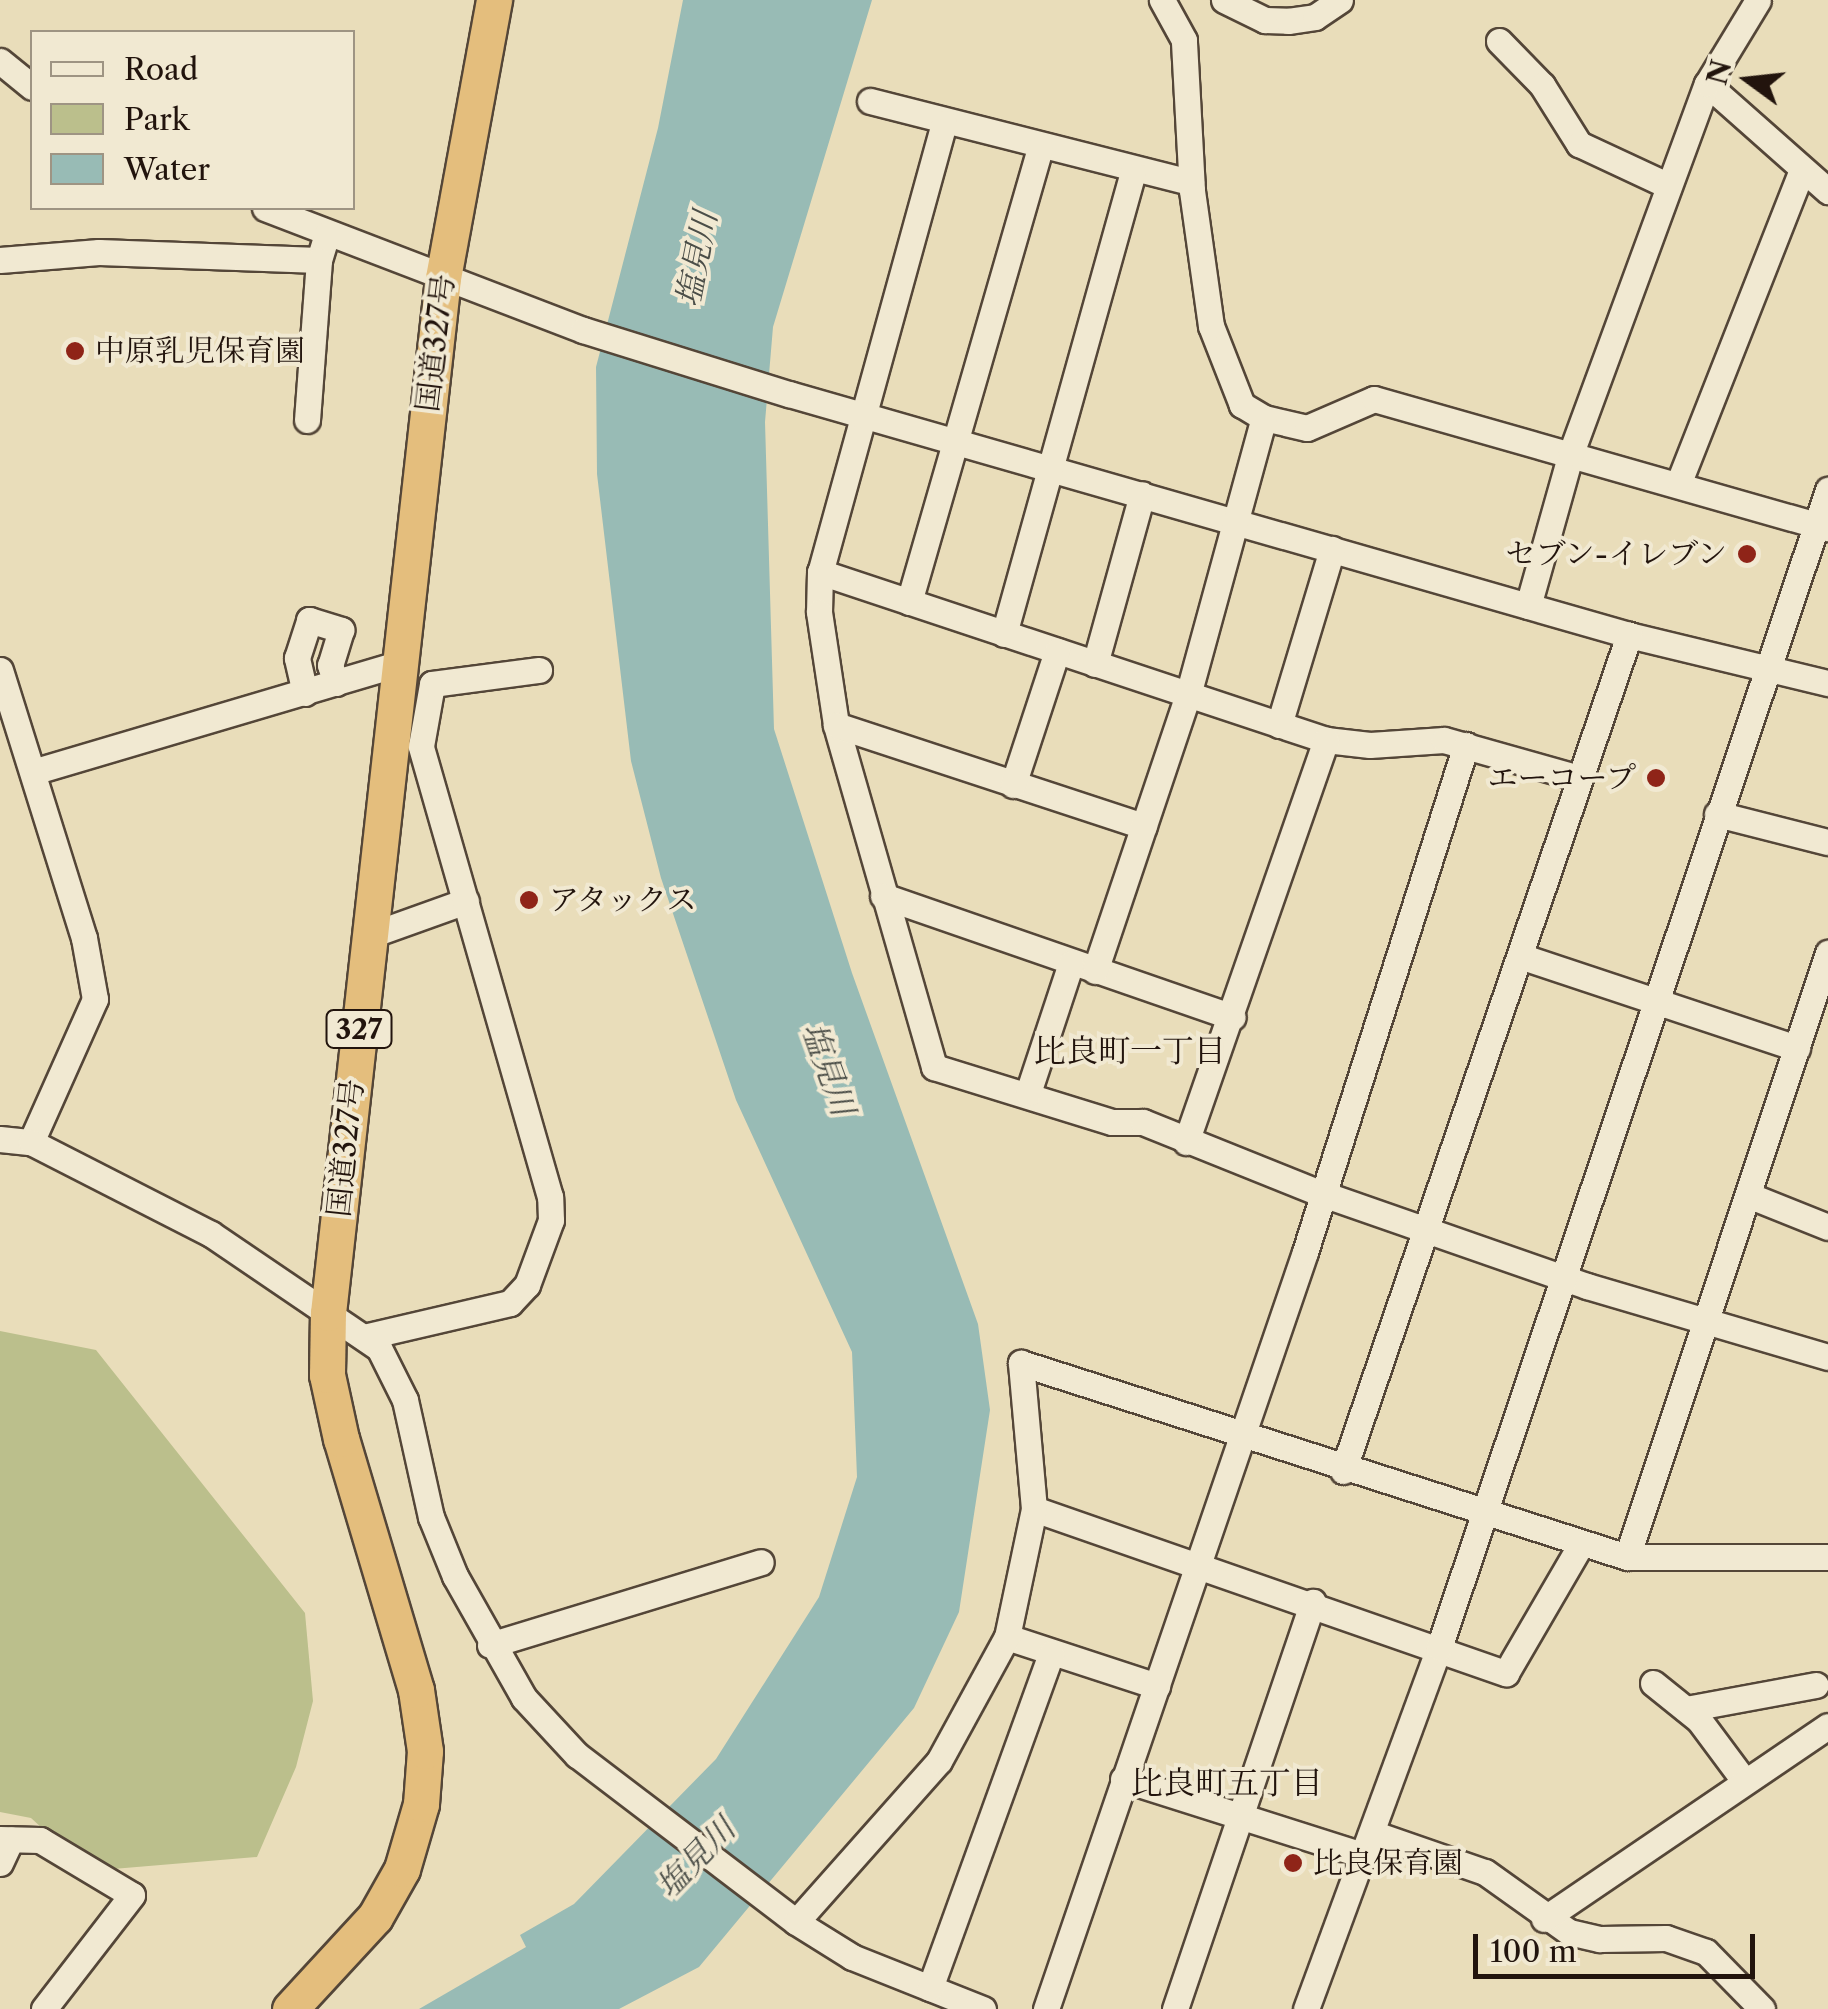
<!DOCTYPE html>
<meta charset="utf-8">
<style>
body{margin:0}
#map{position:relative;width:1828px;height:2009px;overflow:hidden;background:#e9ddba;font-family:"Libre Caslon Text","Noto Serif JP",serif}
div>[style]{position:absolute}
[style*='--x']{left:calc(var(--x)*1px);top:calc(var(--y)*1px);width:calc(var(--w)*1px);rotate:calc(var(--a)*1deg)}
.green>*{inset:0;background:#bbbf8c}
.water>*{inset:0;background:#98bbb5}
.roads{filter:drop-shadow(2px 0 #544638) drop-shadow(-2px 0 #544638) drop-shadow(0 2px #544638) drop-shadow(0 -2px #544638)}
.minor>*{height:25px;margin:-12.5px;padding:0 12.5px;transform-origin:12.5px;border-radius:12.5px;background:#f1e9d2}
.highway>*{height:35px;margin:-17.5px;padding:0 17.5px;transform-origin:17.5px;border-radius:17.5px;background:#e4be7d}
.dots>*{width:28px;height:28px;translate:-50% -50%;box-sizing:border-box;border:5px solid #f1e9d2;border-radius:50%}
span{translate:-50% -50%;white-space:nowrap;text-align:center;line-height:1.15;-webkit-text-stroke:8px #f1e9d2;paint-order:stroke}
.shield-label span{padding:2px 8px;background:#f1e9d2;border:2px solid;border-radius:8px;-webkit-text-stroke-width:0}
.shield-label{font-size:28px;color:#22140d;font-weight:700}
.street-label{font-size:30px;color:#22140d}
.poi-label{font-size:30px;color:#22140d}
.left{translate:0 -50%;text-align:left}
.right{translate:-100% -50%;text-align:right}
.water-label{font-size:32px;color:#4b4e48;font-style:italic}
.neighbourhood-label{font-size:32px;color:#22140d}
.legend{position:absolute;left:30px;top:30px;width:325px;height:180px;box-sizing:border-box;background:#f1e9d2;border:2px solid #9e9483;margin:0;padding:12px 18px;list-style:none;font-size:30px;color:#22140d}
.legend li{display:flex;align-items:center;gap:20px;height:50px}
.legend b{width:50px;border:2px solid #9e9483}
.north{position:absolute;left:1698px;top:30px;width:100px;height:100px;-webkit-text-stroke:8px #f1e9d2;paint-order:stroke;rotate:285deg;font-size:28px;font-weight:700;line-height:40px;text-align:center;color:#22140d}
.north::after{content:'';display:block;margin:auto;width:35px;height:45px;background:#22140d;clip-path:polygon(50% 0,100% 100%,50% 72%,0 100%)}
.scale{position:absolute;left:1473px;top:1934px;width:282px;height:45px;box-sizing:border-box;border:5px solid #22140d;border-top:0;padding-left:12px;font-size:30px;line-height:35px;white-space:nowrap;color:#22140d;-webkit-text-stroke:8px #f1e9d2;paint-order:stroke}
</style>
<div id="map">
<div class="green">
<div style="clip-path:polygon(0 1331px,96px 1350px,305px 1613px,313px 1701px,296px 1767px,257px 1857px,89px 1871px,31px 1818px,0 1812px)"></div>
</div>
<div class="water">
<div style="clip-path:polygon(683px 0,872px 0,773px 327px,765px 422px,774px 729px,852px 973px,978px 1324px,990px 1410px,959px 1612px,914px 1708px,699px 1967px,619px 2009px,419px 2009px,526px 1947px,520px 1935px,574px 1904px,716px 1759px,819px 1597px,857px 1477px,852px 1352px,736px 1100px,661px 878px,631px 761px,597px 474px,596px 367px,658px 128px)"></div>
</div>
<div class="roads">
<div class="minor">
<div style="--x:1224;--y:0;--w:46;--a:26"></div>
<div style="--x:1265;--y:20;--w:23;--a:2"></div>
<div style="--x:1288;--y:21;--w:27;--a:-8"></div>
<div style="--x:1315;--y:17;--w:30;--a:-34"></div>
<div style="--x:1499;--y:41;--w:62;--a:45.7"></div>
<div style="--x:1542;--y:85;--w:70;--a:57.9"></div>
<div style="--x:1579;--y:144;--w:99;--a:25"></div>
<div style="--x:0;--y:61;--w:41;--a:39.1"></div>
<div style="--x:1707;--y:84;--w:162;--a:41.5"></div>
<div style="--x:870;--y:101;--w:331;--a:14.2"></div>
<div style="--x:944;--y:123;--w:466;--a:105.4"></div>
<div style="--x:820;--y:572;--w:40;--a:91.4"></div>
<div style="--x:819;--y:612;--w:114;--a:81.4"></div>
<div style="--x:836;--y:725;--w:356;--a:74"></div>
<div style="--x:934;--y:1067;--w:186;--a:17.2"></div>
<div style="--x:1112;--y:1122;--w:31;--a:0"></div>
<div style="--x:1143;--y:1122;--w:191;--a:21.9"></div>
<div style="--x:1320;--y:1193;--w:283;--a:19.2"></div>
<div style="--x:1587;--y:1286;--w:251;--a:16.4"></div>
<div style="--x:265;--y:208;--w:341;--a:21"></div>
<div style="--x:583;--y:330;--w:216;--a:17.3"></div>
<div style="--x:789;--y:394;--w:874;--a:16.01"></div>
<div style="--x:1629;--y:635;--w:205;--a:13.6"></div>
<div style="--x:0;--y:260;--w:99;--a:-4.6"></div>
<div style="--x:99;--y:252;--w:220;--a:2.1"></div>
<div style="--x:319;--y:260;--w:28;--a:-73"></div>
<div style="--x:1264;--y:418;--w:44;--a:13.1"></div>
<div style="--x:1307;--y:428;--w:73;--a:-23.4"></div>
<div style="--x:1374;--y:399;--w:472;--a:15.9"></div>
<div style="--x:307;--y:420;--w:160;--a:-85.7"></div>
<div style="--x:1679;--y:482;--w:335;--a:-68.5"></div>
<div style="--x:820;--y:572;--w:533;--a:18.37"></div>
<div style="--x:1326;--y:740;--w:44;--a:6.5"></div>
<div style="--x:1370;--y:745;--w:74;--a:-3.9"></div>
<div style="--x:1444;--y:740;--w:140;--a:15.7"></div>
<div style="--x:909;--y:602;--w:472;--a:-73.9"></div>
<div style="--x:1528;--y:606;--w:159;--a:-74.3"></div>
<div style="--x:1571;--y:453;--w:393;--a:-69.8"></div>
<div style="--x:1707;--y:84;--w:98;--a:-58.7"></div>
<div style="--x:1004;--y:634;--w:480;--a:-74.4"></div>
<div style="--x:1095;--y:664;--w:176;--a:-74.5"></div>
<div style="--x:0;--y:670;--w:281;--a:72.6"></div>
<div style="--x:84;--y:938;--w:62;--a:79.8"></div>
<div style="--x:95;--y:999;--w:157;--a:114.1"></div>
<div style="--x:305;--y:693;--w:36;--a:-103"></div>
<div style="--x:297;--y:658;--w:40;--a:-72"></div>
<div style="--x:309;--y:620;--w:34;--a:17"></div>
<div style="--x:341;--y:630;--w:37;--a:107"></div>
<div style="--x:330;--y:665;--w:19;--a:72"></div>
<div style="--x:836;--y:725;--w:324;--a:18.2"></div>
<div style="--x:1279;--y:725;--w:184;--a:-73.2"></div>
<div style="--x:36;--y:771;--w:377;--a:-16.5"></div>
<div style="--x:1013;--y:785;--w:141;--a:-71.8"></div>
<div style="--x:1717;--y:814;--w:114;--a:14.2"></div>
<div style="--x:883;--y:896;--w:370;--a:19.1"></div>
<div style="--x:368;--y:936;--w:104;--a:-19.7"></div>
<div style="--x:1520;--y:956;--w:292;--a:18.4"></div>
<div style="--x:1095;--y:971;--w:291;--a:-71.4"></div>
<div style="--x:1188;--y:695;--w:287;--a:-74.7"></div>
<div style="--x:1264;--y:418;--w:26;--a:-149"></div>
<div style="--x:1242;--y:405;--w:85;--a:-111.4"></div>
<div style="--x:1211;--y:326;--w:137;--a:-98"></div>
<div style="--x:1192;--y:190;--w:150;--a:-93.1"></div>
<div style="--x:1184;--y:40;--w:46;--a:-118.8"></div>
<div style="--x:1028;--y:1093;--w:137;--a:-71.7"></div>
<div style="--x:0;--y:1139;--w:31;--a:6"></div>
<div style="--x:31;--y:1142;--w:202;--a:27.1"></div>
<div style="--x:211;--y:1234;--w:203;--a:34.2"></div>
<div style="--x:379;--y:1348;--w:58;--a:63.4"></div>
<div style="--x:405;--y:1400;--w:120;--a:77.5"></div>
<div style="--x:431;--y:1517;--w:64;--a:67.9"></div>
<div style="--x:455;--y:1576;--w:140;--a:60.5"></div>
<div style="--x:524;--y:1698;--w:78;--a:47.1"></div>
<div style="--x:577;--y:1755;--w:275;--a:37.3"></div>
<div style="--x:796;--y:1922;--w:66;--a:32"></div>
<div style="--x:852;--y:1957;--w:141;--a:21.7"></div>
<div style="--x:1186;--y:1142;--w:426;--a:-70.8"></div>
<div style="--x:1748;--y:1195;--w:86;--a:21.8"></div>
<div style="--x:364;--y:1337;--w:150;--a:-13.1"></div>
<div style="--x:510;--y:1303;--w:25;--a:-47"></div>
<div style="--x:527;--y:1285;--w:69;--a:-69.7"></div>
<div style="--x:551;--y:1220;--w:23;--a:-92"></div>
<div style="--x:550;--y:1197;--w:469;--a:-106"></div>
<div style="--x:421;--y:746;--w:63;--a:-79.9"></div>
<div style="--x:432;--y:684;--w:108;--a:-7.5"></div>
<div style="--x:1343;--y:1471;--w:884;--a:-71.11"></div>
<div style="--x:1034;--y:1509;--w:500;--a:19.2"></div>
<div style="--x:1506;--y:1673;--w:149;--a:-59.8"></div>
<div style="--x:1627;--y:1557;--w:637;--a:-71.59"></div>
<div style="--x:1007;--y:1637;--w:158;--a:18.1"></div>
<div style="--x:490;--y:1645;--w:283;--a:-17"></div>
<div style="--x:1653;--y:1683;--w:59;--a:38.8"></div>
<div style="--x:1699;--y:1720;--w:77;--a:53.4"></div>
<div style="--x:1686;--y:1709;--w:132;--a:-10.5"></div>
<div style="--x:1123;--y:1779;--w:255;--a:17.6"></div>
<div style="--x:1375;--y:1834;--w:116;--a:19.1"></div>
<div style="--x:1485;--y:1872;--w:103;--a:35.5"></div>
<div style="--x:1569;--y:1932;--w:32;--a:13"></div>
<div style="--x:1600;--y:1939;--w:66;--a:-0.9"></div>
<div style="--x:1666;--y:1938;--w:42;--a:19.3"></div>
<div style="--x:1706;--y:1952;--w:80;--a:45.5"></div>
<div style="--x:0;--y:1839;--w:40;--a:1.4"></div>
<div style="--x:40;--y:1840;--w:107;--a:30.9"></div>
<div style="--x:132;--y:1895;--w:144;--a:127.7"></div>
<div style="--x:0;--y:1863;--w:26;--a:-65"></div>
<div style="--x:1544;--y:1919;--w:343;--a:-34.2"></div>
<div style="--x:796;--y:1922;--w:215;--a:-48.4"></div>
<div style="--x:939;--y:1761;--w:141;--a:-61.3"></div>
<div style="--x:1007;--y:1637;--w:131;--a:-78.1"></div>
<div style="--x:1034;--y:1509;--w:147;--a:-95.1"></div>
<div style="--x:1021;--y:1363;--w:636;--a:17.75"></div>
<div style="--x:1627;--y:1557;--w:201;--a:0"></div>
<div style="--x:930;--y:1988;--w:356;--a:-70.1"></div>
<div style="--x:1046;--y:2009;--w:800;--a:-71.11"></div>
<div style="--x:1305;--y:1252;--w:532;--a:-72.38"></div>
<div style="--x:1175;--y:2009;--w:430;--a:-71.3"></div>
<div style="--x:1306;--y:2009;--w:385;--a:-69.8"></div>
<div style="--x:1439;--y:1648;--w:1222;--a:-71.43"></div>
</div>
<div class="highway">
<div style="--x:290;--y:2009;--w:125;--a:-47.3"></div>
<div style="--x:375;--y:1917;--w:55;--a:-60.6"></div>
<div style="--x:402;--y:1869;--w:68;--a:-73.7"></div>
<div style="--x:421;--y:1804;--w:53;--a:-85.7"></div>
<div style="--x:425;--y:1751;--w:62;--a:-98.4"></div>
<div style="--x:416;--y:1690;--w:262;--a:-106.6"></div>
<div style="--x:341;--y:1439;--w:66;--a:-102.3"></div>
<div style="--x:327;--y:1375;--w:62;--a:-89.1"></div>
<div style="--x:328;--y:1313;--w:1041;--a:-83.66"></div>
<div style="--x:443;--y:278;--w:283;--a:-79.6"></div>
</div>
</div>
<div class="dots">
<div style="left:75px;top:351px;background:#8f2418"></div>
<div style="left:1747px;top:554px;background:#8f2418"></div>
<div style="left:1656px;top:778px;background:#8f2418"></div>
<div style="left:529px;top:900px;background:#8f2418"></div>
<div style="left:1293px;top:1863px;background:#8f2418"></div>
</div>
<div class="shield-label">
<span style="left:359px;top:1029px">327</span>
</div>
<div class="street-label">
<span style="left:436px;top:343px;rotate:-83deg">国道327号</span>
<span style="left:346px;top:1148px;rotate:-84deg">国道327号</span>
</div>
<div class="poi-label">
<span class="left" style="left:95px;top:351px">中原乳児保育園</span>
<span class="right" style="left:1727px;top:554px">セブン-イレブン</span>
<span class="right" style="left:1636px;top:778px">エーコープ</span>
<span class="left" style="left:549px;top:900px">アタックス</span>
<span class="left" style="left:1313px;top:1863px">比良保育園</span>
</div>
<div class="water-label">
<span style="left:697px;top:259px;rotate:-79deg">塩見川</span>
<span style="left:828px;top:1069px;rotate:70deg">塩見川</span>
<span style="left:696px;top:1858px;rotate:-46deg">塩見川</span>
</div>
<div class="neighbourhood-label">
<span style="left:1130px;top:1051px">比良町一丁目</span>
<span style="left:1227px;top:1783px">比良町五丁目</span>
</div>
<ul class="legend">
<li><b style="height:12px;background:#f1e9d2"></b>Road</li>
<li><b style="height:28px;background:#bbbf8c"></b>Park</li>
<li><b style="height:28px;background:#98bbb5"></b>Water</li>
</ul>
<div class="north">N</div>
<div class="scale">100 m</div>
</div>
